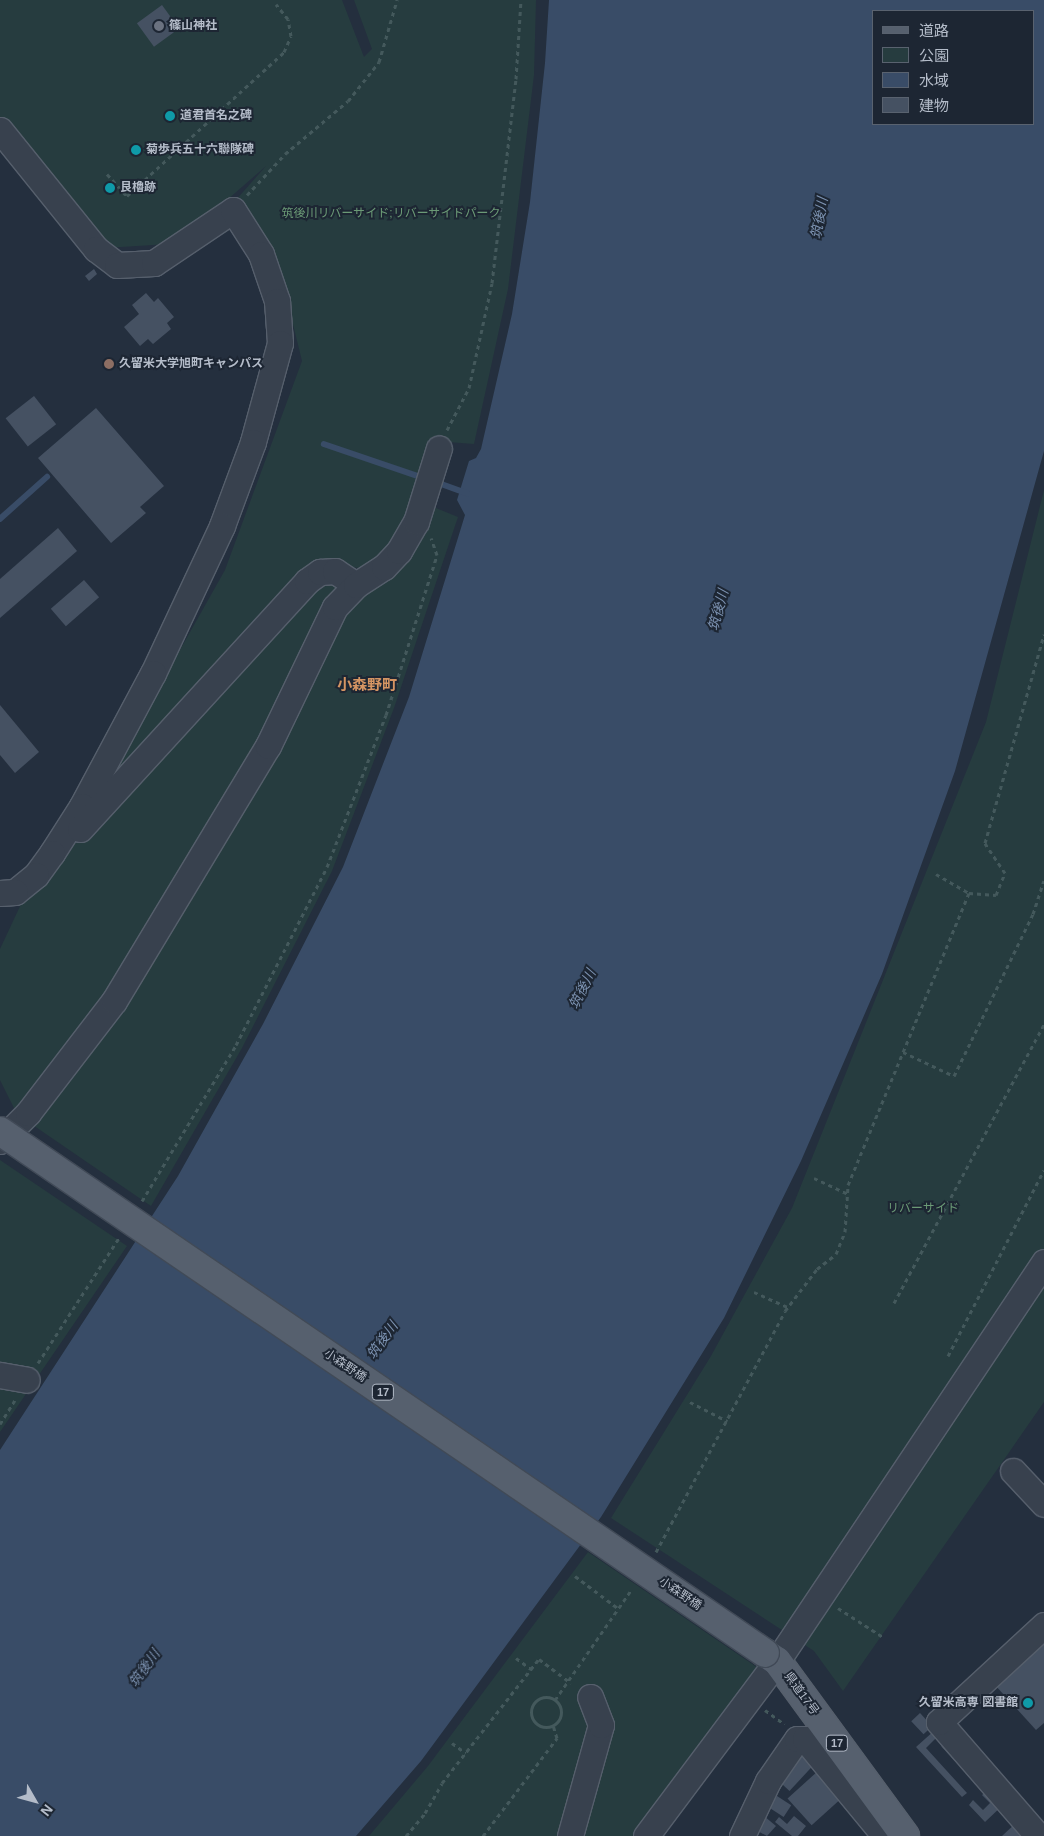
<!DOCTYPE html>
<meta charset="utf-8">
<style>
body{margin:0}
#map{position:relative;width:1044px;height:1836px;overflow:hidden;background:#242f3e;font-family:Arial,"Noto Sans JP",sans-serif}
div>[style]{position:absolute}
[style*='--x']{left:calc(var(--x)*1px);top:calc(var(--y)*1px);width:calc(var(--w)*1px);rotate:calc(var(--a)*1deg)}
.green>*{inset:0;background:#263c3f}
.water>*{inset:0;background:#394c67}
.stream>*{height:5.5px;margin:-2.75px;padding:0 2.75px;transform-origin:2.75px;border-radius:2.75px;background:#394c67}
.building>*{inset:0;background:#455162;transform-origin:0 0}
.path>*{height:3px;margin-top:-1.5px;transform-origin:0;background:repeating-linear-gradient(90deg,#44595c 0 4px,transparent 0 8px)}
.path>.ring{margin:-1.5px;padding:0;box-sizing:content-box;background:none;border:3px solid #44595c;border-radius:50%}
.roads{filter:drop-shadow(1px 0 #565f6c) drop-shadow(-1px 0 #565f6c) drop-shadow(0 1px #565f6c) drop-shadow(0 -1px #565f6c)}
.minor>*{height:25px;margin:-12.5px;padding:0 12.5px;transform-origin:12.5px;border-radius:12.5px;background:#38414e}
.major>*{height:28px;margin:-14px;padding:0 14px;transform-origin:14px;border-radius:14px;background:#56606e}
.bridges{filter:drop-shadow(1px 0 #414a57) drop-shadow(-1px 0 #414a57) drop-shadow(0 1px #414a57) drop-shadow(0 -1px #414a57)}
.major-bridge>*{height:28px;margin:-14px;padding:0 14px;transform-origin:14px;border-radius:14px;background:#56606e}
.dots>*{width:14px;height:14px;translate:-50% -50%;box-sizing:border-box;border:2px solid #1d2633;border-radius:50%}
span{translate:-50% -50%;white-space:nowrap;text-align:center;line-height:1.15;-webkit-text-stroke:4px #1d2633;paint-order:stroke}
.shield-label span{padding:1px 4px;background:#1d2633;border:1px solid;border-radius:4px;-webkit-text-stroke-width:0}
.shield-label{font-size:11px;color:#b4bcc9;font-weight:700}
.poi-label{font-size:12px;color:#b4bcc9;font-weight:700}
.left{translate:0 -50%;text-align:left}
.right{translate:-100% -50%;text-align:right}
.park-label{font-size:12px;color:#6b9a76}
.street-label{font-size:12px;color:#b4bcc9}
.water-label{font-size:14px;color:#7c92b1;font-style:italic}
.quarter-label{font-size:15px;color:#d59563;font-weight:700}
.legend{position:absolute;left:872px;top:10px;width:162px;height:115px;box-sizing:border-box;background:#1d2633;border:1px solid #59626f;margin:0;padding:6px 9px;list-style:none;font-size:15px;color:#b4bcc9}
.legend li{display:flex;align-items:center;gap:10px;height:25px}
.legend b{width:25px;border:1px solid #59626f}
.north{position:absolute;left:10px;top:1776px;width:50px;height:50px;-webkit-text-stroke:4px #1d2633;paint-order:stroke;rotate:128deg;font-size:14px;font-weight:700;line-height:20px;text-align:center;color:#b4bcc9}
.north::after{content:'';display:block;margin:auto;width:18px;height:22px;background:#b4bcc9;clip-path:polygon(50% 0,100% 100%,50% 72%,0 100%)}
</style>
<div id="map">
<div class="green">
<div style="clip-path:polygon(0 0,342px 0,364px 57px,372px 49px,354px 0,536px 0,534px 75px,508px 289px,474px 444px,435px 441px,408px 523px,383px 557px,359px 568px,316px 563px,100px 792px,225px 570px,302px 361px,279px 267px,235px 201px,266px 166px,204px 220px,169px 244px,105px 248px,0 118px)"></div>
<div style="clip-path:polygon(1044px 490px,1044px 1402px,843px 1691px,814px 1651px,611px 1518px,711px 1356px,792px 1208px,986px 722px)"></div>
<div style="clip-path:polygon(431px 506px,458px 517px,394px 708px,332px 871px,242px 1048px,151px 1206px,27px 1121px,346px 607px)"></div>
<div style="clip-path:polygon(330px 580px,346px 587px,261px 745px,107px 1000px,17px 1114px,0 1080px,0 949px,22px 902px,307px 589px)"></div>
<div style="clip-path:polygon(0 1160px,127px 1246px,0 1432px)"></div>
<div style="clip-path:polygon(588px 1552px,758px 1668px,636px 1836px,369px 1836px,428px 1766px)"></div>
</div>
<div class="water">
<div style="clip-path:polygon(evenodd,549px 0,1044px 0,1044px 451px,955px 771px,882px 974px,801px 1161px,724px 1318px,601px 1517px,421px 1761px,356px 1836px,0 1836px,0 1450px,178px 1176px,263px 1024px,343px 867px,409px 697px,465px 515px,457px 500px,469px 461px,476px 458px,481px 449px,512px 314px,530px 202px,545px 63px,549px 0,873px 11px,1033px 11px,1033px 124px,873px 124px,873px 11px)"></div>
</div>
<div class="stream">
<div style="--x:324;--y:444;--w:106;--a:18.8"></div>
<div style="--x:436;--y:482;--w:33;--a:20"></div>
<div style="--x:0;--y:519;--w:63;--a:-41.8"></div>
</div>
<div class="building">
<div style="left:162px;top:5px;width:29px;height:31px;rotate:54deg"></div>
<div style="clip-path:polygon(94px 269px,97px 274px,89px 281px,85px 276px)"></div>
<div style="clip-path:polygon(146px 293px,154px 302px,158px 298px,174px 317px,167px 323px,171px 329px,153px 344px,148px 339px,140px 346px,124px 327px,139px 314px,132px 305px)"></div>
<div style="left:34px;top:396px;width:36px;height:36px;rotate:52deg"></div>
<div style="clip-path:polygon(96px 408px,164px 486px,140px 507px,146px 513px,111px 543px,38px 458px)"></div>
<div style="clip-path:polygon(58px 528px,77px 551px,0 618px,0 579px)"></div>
<div style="left:84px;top:580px;width:23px;height:44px;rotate:49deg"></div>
<div style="clip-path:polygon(0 705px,39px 752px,15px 773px,0 755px)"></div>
<div style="clip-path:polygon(1044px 1639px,1044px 1723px,1036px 1730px,994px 1684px)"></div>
<div style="left:920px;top:1713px;width:18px;height:12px;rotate:47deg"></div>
<div style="clip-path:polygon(935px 1730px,939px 1735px,926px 1748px,967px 1793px,962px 1797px,916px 1747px)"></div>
<div style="left:945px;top:1743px;width:54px;height:5px;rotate:47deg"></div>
<div style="left:798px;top:1751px;width:21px;height:35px;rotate:43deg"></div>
<div style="left:818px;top:1771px;width:36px;height:41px;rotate:48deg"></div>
<div style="clip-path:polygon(988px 1790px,1003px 1805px,985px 1822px,969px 1805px,973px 1800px,983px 1810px,990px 1803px,982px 1795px)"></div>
<div style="left:777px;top:1796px;width:17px;height:14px;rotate:33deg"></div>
<div style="clip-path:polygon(764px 1816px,776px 1826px,767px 1836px,754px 1829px)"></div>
<div style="clip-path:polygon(794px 1816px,806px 1826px,798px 1836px,792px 1836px,775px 1822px,779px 1817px,787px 1824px)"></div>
<div style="clip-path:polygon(1018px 1821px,1032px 1836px,1002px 1836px)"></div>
</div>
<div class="path">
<div style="--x:107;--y:174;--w:30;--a:48"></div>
<div style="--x:127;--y:196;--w:213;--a:-42.5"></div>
<div style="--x:284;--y:52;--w:17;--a:-66"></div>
<div style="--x:291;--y:36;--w:17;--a:-100"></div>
<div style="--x:288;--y:19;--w:19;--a:-129"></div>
<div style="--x:247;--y:195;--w:56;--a:-47.2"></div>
<div style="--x:285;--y:154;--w:82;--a:-40.1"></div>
<div style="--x:348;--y:101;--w:50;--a:-51.5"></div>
<div style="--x:379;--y:62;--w:65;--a:-73.8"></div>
<div style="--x:447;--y:430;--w:47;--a:-62.4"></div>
<div style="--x:469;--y:388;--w:107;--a:-77.6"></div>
<div style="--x:492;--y:283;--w:205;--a:-83.3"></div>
<div style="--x:516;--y:79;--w:79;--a:-86.4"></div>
<div style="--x:936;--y:874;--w:38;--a:30"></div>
<div style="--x:903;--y:1052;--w:56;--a:25.2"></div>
<div style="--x:954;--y:1076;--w:180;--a:-64"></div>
<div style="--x:1033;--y:914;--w:35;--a:-72"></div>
<div style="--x:814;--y:1178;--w:38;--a:25"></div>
<div style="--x:142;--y:1201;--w:182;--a:-58.9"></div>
<div style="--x:236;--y:1045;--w:200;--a:-62.9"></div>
<div style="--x:327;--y:867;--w:163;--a:-68.8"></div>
<div style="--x:386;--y:715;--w:168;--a:-72.3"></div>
<div style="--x:437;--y:555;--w:18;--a:-109"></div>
<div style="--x:754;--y:1292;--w:37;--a:24"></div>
<div style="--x:894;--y:1303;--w:317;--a:-61.7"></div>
<div style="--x:948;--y:1356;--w:209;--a:-62.7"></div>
<div style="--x:38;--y:1363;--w:149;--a:-57.1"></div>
<div style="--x:690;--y:1402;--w:42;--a:27.2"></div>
<div style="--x:0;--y:1424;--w:28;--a:-58"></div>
<div style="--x:656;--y:1552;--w:273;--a:-61.8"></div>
<div style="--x:785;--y:1311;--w:53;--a:-52.7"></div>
<div style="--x:817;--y:1269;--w:24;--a:-38"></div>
<div style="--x:836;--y:1254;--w:24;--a:-68"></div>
<div style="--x:845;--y:1232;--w:47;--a:-86.3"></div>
<div style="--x:848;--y:1185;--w:316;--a:-67.5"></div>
<div style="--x:969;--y:893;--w:27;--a:4"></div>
<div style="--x:996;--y:895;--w:24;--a:-68"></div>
<div style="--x:1005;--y:873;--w:36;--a:-124"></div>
<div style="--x:985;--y:843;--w:217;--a:-74.2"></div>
<div style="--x:575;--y:1576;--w:55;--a:36.9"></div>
<div style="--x:838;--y:1608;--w:54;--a:32.8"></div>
<div style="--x:516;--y:1658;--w:19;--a:36"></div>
<div class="ring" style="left:531px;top:1697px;width:27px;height:27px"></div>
<div style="--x:555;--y:1700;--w:135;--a:-55.3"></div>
<div style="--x:765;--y:1710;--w:24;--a:36"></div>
<div style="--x:452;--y:1743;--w:17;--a:36"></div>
<div style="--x:406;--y:1836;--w:30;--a:-50"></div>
<div style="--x:425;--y:1813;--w:34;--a:-60"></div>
<div style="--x:442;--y:1783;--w:157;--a:-52"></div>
<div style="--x:539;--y:1659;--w:40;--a:37"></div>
<div style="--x:483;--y:1836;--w:123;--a:-52.9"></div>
<div style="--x:557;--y:1738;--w:14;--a:-107"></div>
</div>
<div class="roads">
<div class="minor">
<div style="--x:0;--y:130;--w:153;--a:51.1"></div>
<div style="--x:96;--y:249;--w:26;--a:37"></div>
<div style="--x:117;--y:265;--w:37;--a:-3"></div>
<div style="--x:154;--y:263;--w:95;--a:-33.9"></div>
<div style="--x:233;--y:210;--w:52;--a:57.5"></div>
<div style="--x:261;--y:254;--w:50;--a:71.2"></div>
<div style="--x:277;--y:301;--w:42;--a:85.9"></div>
<div style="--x:280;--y:343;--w:103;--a:105.3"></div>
<div style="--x:253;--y:442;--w:90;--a:110.3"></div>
<div style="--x:222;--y:526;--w:162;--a:115.1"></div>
<div style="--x:153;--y:673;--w:151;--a:118.1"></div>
<div style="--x:82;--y:806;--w:56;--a:122.6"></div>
<div style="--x:52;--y:853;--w:27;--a:126"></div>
<div style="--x:36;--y:875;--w:27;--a:141"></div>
<div style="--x:15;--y:892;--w:15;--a:176"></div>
<div style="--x:80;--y:829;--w:336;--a:-47.5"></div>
<div style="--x:307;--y:581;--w:16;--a:-35"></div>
<div style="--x:320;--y:572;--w:15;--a:-4"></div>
<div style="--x:335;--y:571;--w:25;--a:34"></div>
<div style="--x:0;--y:1141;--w:40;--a:-45"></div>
<div style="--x:28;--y:1113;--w:141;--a:-52.5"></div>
<div style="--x:114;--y:1001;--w:298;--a:-58.9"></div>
<div style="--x:268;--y:746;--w:154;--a:-64.3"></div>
<div style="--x:335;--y:607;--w:30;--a:-46"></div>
<div style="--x:356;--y:585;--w:33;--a:-33"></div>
<div style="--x:384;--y:567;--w:22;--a:-47"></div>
<div style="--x:399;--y:551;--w:34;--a:-60"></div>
<div style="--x:416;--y:522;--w:77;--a:-72.7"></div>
<div style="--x:0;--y:1375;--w:27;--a:10"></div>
<div style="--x:1013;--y:1471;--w:45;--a:46.8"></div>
<div style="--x:570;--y:1836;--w:115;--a:-74.4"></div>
<div style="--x:601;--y:1725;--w:30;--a:-111"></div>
<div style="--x:646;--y:1836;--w:219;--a:-53.2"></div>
<div style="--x:777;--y:1661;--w:480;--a:-56.2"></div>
<div style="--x:742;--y:1836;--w:61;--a:-64.7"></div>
<div style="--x:768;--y:1781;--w:51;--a:-55.4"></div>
<div style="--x:797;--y:1739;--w:8;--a:0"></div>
<div style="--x:805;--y:1739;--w:126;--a:50.5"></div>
<div style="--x:1038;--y:1836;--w:151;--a:-131"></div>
<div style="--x:939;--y:1722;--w:143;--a:-42.7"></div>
</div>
<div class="major">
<div style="--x:765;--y:1653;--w:14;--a:34"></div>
<div style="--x:777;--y:1661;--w:217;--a:53.8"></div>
</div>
</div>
<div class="bridges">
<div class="major-bridge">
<div style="--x:0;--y:1131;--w:926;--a:34.31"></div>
</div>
</div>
<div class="dots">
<div style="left:159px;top:26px;background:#6b7280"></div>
<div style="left:170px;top:116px;background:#0f9aa8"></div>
<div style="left:136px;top:150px;background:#0f9aa8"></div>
<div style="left:110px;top:188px;background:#0f9aa8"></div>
<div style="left:109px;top:364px;background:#8d6e63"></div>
<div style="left:1028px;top:1703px;background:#0f9aa8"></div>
</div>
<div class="shield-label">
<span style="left:383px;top:1392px">17</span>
<span style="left:837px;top:1743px">17</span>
</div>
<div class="poi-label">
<span class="left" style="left:169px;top:26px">篠山神社</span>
<span class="left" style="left:180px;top:116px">道君首名之碑</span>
<span class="left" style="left:146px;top:150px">菊歩兵五十六聯隊碑</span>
<span class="left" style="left:120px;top:188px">艮櫓跡</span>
<span class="left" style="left:119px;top:364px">久留米大学旭町キャンパス</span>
<span class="right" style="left:1018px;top:1703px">久留米高専 図書館</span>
</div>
<div class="park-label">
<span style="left:391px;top:214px">筑後川リバーサイド;リバーサイドパーク</span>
<span style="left:923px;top:1209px">リバーサイド</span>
</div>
<div class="street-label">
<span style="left:345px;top:1366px;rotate:34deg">小森野橋</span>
<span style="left:680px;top:1594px;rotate:34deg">小森野橋</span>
<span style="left:801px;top:1694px;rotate:54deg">県道17号</span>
</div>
<div class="water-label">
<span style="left:819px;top:218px;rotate:-80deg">筑後川</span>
<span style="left:718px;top:610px;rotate:-75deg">筑後川</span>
<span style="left:582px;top:989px;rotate:-63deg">筑後川</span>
<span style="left:382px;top:1340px;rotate:-54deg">筑後川</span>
<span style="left:144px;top:1668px;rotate:-54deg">筑後川</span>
</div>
<div class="quarter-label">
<span style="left:367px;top:685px">小森野町</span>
</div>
<ul class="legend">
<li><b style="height:6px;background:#56606e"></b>道路</li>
<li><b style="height:14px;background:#263c3f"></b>公園</li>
<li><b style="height:14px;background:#394c67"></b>水域</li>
<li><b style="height:14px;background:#455162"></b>建物</li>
</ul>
<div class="north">N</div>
</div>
